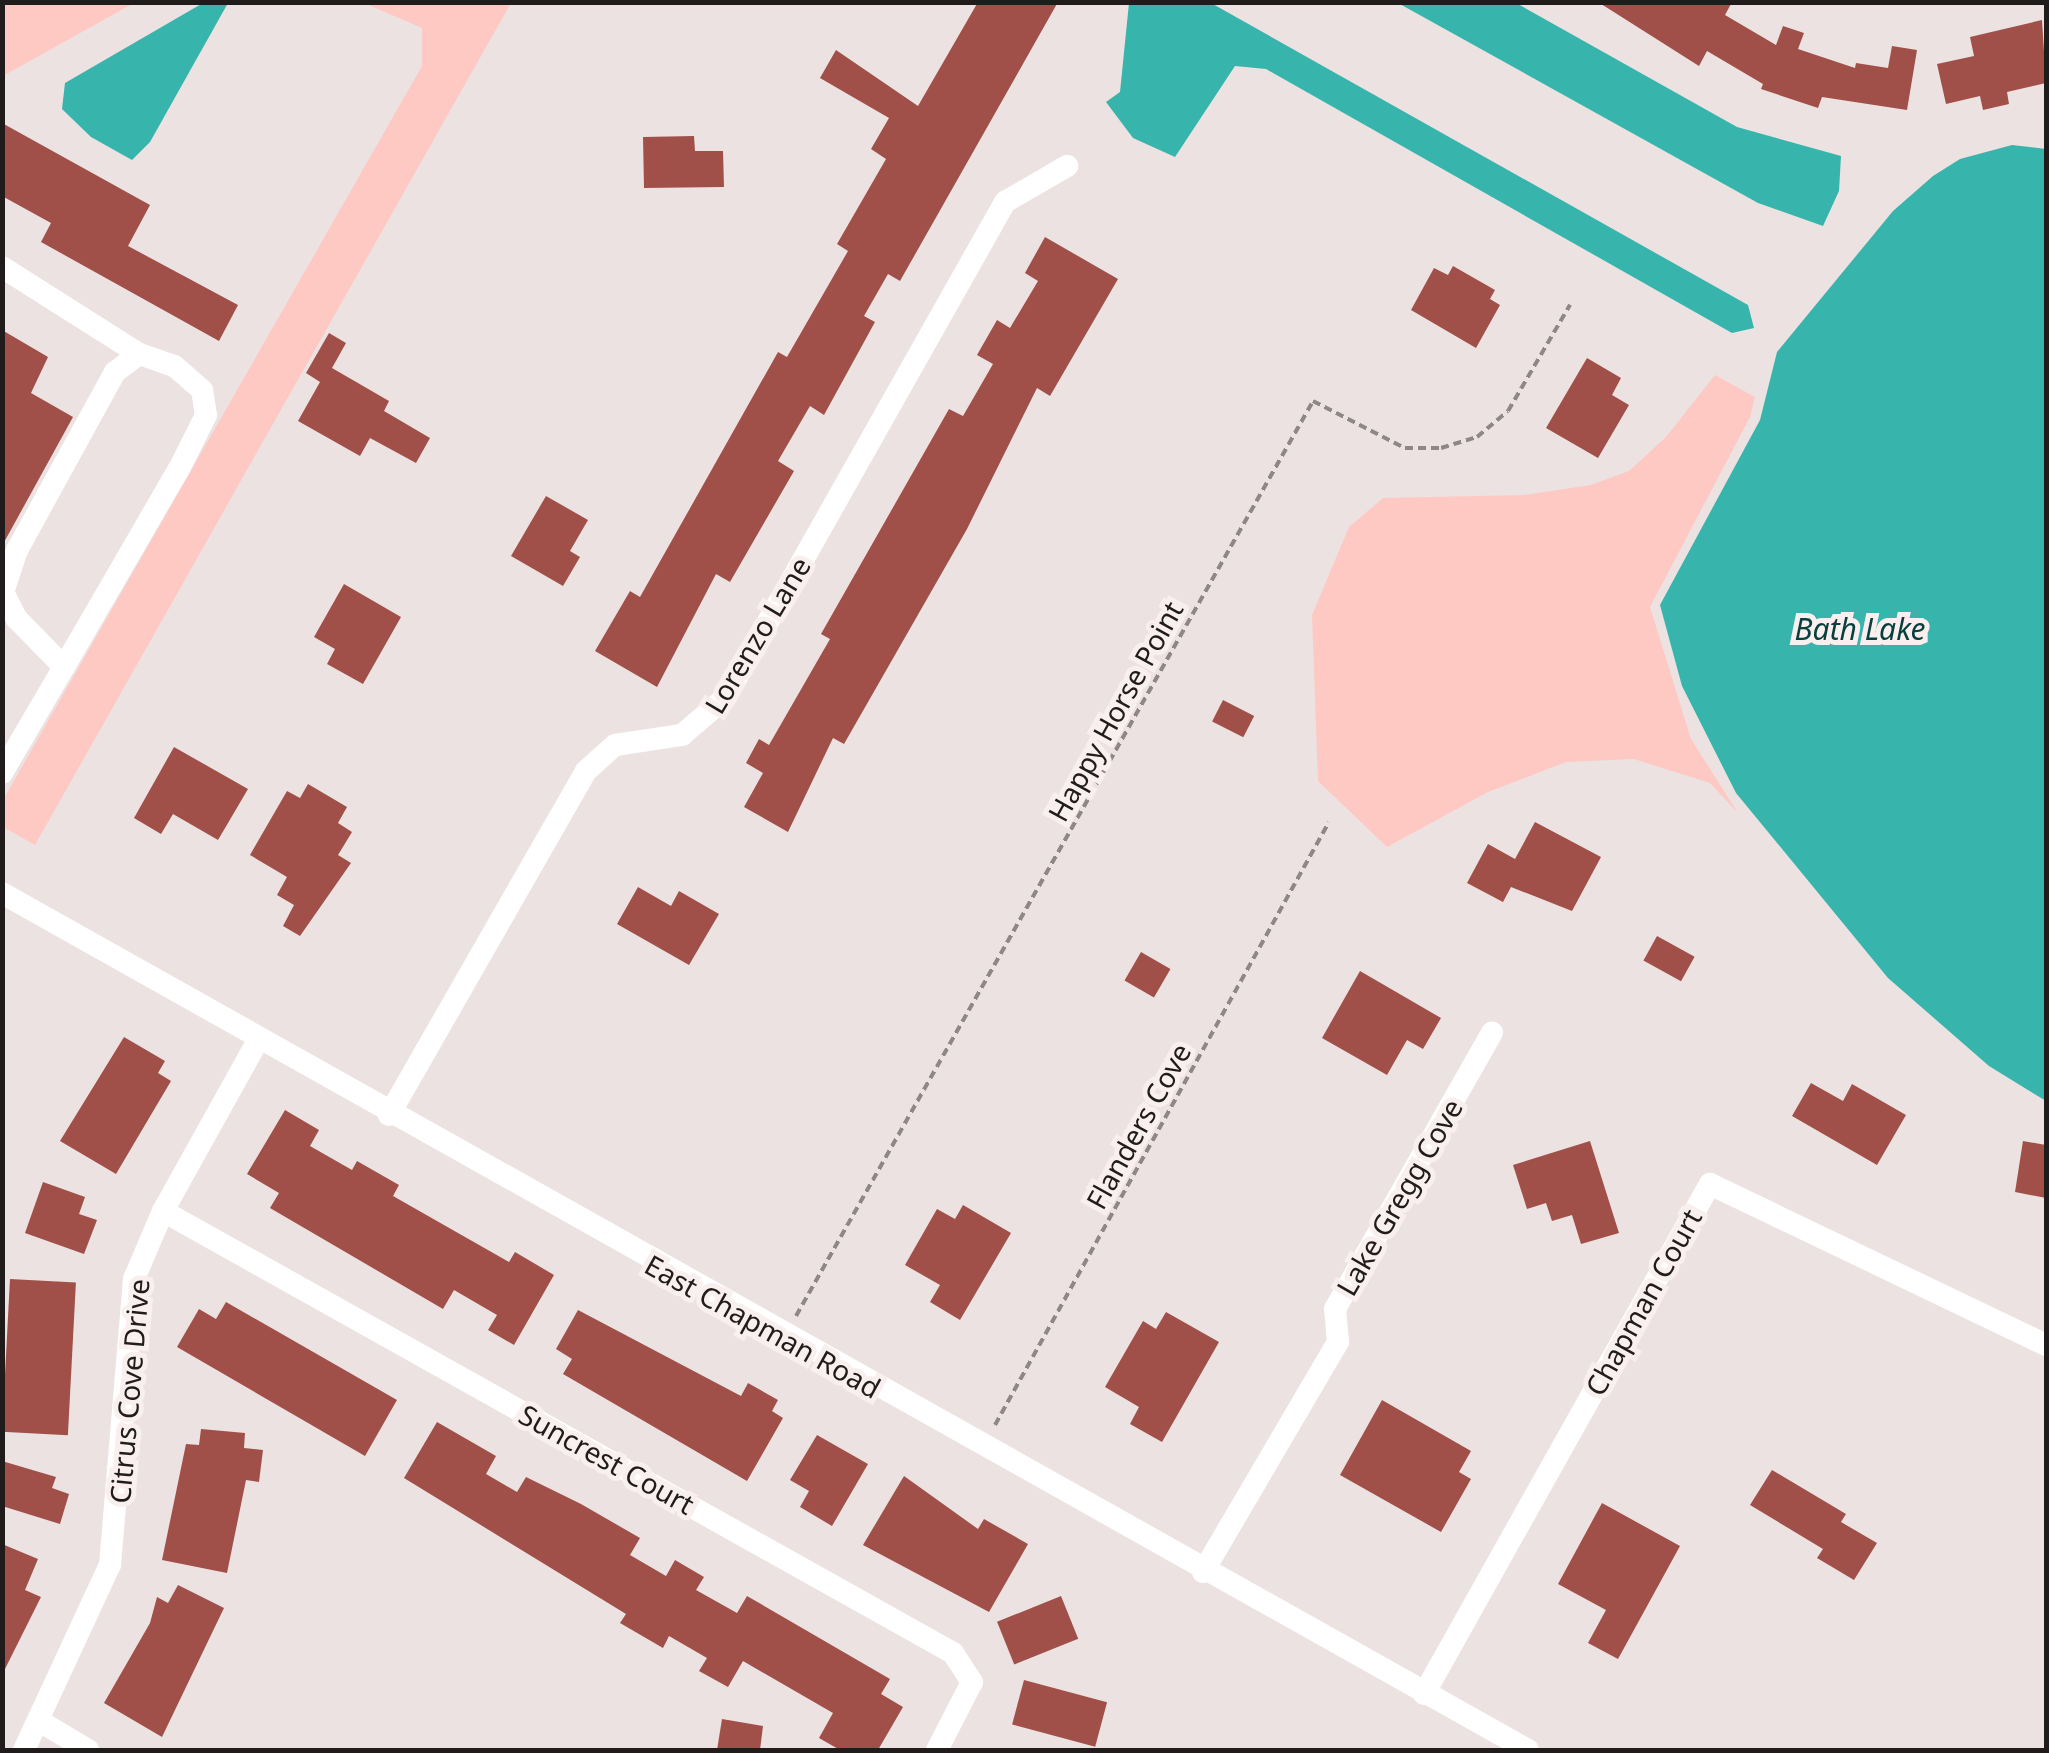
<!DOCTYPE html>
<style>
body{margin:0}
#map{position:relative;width:2049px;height:1753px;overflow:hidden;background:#ece2e1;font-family:"Noto Sans",sans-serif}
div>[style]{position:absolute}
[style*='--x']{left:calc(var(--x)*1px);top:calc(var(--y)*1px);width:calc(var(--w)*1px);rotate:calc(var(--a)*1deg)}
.green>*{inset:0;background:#fec9c2}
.water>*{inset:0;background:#37b4ab}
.building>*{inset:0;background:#a05049;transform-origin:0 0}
.path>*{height:4px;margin-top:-2px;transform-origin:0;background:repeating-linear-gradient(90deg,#8e8786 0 8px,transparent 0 13px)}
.minor>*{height:22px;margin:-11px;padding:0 11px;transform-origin:11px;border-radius:11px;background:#fff}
span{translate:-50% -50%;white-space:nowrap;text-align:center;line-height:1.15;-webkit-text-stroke:10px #f9efee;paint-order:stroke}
.street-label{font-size:28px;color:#1f1c1b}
.water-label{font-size:30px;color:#08403d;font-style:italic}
.frame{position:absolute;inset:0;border:5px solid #1f1c1b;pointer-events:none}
</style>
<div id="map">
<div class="green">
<div style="clip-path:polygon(3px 2px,134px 2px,134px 3px,3px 76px)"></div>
<div style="clip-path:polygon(364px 3px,511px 3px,35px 845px,3px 827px,3px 800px,422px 66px,422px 28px)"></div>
<div style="clip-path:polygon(1715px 375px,1755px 397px,1750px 417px,1650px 607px,1691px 739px,1738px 813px,1710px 783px,1634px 759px,1566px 762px,1488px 792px,1387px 847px,1318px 781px,1312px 615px,1349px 527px,1383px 498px,1525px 495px,1591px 485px,1629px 471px,1666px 437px)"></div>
</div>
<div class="water">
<div style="clip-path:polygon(203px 3px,228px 3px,150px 142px,132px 160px,91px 137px,62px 109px,65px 83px)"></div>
<div style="clip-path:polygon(1129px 3px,1211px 3px,1748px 305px,1754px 328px,1732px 333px,1266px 69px,1235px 66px,1175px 157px,1133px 138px,1106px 102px,1120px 92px)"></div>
<div style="clip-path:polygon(1398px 3px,1516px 3px,1737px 127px,1841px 156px,1839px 191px,1823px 226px,1758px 203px)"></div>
<div style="clip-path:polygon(2012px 145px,2046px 149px,2046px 1101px,1989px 1066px,1888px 978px,1736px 793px,1682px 686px,1660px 605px,1760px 420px,1777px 352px,1893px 211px,1933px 176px,1960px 159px)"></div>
</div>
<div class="building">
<div style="clip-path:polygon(978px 2px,1058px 2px,900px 281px,888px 274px,864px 316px,875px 322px,824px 415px,810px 406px,778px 461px,794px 471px,730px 582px,716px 574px,657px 687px,595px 651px,630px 591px,640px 597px,778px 352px,787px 357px,848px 251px,837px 244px,886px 159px,871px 149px,889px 118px,820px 78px,836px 50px,918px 106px)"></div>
<div style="clip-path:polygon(1598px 2px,1732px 2px,1725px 15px,1776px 45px,1783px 26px,1804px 33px,1798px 49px,1855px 68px,1856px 63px,1888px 68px,1892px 46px,1917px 50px,1907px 110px,1822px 97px,1818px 108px,1761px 89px,1763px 84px,1707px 51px,1699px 66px)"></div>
<div style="clip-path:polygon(2042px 20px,2046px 83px,2007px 92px,2009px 104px,1983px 110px,1980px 96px,1946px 104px,1937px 64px,1974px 56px,1970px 37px)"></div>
<div style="clip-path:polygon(2px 123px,150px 205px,128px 246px,238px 305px,219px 341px,41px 242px,51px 223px,2px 196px)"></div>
<div style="clip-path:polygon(694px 136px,695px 151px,723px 151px,724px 187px,644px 188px,643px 137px)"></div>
<div style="clip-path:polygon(1045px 237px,1118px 279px,1050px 396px,1037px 388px,967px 529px,844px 744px,833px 738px,788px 832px,744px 807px,763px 773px,746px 763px,759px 739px,769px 745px,830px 639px,821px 634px,949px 409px,963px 416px,993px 364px,977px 355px,997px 320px,1010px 328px,1038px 281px,1025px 273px)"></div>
<div style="clip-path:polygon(1453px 266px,1495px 290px,1490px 299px,1500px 305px,1476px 348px,1411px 310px,1434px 268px,1448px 275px)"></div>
<div style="clip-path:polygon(2px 330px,48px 357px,31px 393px,73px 417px,2px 546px)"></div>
<div style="clip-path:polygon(329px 333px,346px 343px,332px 368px,389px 401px,384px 411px,430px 438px,416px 463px,370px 438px,360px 456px,298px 421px,320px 382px,306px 373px)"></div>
<div style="clip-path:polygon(1587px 358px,1621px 378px,1612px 395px,1629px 405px,1598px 458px,1546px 428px)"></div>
<div style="clip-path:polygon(546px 496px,588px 520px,570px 551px,580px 557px,563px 586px,511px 556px)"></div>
<div style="clip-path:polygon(344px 584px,401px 617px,363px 684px,327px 664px,335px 649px,314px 637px)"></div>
<div style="left:1223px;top:700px;width:35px;height:24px;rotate:27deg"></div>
<div style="clip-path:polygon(174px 747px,248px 789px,218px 840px,173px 814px,161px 834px,134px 818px)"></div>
<div style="clip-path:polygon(308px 784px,347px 807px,338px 823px,352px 832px,338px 855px,351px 863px,300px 936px,283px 926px,294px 905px,277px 895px,287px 877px,250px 855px,287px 791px,300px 798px)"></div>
<div style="clip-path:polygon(1535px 822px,1601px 857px,1572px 911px,1511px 887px,1503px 902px,1467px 883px,1488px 844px,1515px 859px)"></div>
<div style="clip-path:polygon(638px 887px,671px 906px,679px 891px,719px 914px,689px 965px,617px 924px)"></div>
<div style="left:1657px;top:936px;width:43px;height:28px;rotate:29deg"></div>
<div style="left:1141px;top:952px;width:34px;height:33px;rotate:30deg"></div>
<div style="clip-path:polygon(1360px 971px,1441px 1018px,1423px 1049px,1407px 1040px,1387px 1075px,1322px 1038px)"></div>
<div style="clip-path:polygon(124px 1037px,165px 1061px,158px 1073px,171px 1081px,116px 1174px,60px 1141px)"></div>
<div style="clip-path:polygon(1811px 1083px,1843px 1101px,1852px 1084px,1906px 1115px,1877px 1165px,1792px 1116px)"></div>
<div style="clip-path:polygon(285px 1110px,319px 1130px,310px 1146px,352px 1170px,357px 1161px,399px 1185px,393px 1196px,509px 1262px,515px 1252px,554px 1275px,514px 1345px,488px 1330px,497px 1315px,454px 1290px,443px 1309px,270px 1208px,279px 1193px,247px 1174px)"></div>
<div style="clip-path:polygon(1590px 1141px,1619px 1233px,1581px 1244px,1572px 1215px,1552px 1221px,1546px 1203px,1527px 1209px,1513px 1165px)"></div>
<div style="clip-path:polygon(2023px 1141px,2046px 1145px,2046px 1198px,2015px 1192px)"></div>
<div style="clip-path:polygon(43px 1182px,85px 1197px,79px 1214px,97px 1220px,84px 1254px,25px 1233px)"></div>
<div style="clip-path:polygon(963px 1205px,1011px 1233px,960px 1320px,930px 1302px,940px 1285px,905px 1265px,937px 1209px,955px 1219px)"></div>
<div style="left:10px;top:1279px;width:66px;height:153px;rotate:3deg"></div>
<div style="clip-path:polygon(226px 1302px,397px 1400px,365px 1456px,177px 1347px,199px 1309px,216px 1319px)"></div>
<div style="clip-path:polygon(578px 1310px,741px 1396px,748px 1383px,778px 1400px,772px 1411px,783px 1418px,747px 1481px,563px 1374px,572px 1359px,556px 1349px)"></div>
<div style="clip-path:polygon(1166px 1312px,1219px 1342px,1162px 1442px,1130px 1424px,1139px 1407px,1105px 1387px,1143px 1321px,1156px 1329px)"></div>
<div style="clip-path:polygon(1382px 1400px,1471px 1451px,1459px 1472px,1471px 1479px,1441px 1532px,1340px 1475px)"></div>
<div style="clip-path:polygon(437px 1422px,496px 1456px,486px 1474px,517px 1492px,526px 1477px,581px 1504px,640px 1538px,630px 1555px,666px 1576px,675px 1560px,704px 1577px,696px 1590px,737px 1613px,747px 1596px,890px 1679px,881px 1694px,903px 1707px,878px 1750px,840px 1750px,819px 1738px,833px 1713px,743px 1661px,728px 1687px,699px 1671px,707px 1658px,669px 1636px,663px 1648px,620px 1623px,626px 1614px,404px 1478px)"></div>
<div style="clip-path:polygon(201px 1429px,245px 1433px,244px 1448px,263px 1450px,259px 1482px,246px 1480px,227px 1573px,162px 1560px,186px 1444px,199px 1445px)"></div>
<div style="clip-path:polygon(817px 1435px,868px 1464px,832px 1526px,800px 1507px,809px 1491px,790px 1480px)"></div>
<div style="clip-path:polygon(2px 1461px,56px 1477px,52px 1488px,69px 1494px,60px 1524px,2px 1506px)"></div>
<div style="clip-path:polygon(1772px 1470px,1846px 1514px,1841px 1522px,1877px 1543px,1854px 1580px,1817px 1558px,1823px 1549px,1750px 1505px)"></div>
<div style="clip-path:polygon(904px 1476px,978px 1529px,984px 1519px,1028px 1544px,989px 1612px,863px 1545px)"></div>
<div style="clip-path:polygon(1602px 1503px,1680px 1546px,1618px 1659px,1588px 1643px,1606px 1610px,1558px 1584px)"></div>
<div style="clip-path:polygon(2px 1544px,38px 1559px,25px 1590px,41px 1597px,2px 1675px)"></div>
<div style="clip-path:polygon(178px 1585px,224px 1608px,162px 1737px,104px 1703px,150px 1623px,157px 1597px,168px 1603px)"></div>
<div style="left:1061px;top:1596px;width:46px;height:69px;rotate:68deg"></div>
<div style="left:1024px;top:1680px;width:86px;height:46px;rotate:15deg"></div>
<div style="clip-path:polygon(722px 1719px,763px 1726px,760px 1750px,717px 1750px)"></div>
</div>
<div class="path">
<div style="--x:2;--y:647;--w:49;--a:90"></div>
<div style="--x:796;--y:1316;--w:1051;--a:-60.53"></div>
<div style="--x:1313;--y:401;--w:103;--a:27.1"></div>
<div style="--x:1405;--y:448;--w:36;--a:0"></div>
<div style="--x:1441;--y:448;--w:38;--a:-17"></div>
<div style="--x:1477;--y:437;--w:40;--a:-40"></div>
<div style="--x:1508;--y:411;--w:123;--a:-59.7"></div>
<div style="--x:995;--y:1425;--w:689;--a:-61.02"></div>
</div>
<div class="minor">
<div style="--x:2;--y:267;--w:162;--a:32.4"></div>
<div style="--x:2;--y:773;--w:123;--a:-59.7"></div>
<div style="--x:64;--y:667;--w:229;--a:-59.9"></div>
<div style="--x:179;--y:469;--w:60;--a:-63.4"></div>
<div style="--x:206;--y:415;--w:25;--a:-99"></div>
<div style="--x:202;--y:390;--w:37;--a:-139"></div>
<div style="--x:174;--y:366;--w:37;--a:-161"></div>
<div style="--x:139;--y:354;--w:30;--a:143"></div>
<div style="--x:115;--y:372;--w:203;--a:118.8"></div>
<div style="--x:17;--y:550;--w:44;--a:108.4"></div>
<div style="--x:3;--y:592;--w:30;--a:63"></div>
<div style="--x:17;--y:619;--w:67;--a:45.6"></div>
<div style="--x:2;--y:893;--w:1750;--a:29.32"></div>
<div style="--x:389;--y:1115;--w:396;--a:-60.2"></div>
<div style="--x:586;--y:771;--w:39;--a:-42"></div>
<div style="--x:615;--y:745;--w:68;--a:-8.5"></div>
<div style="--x:682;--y:735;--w:57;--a:-40.7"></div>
<div style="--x:725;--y:698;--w:570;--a:-60.55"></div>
<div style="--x:1005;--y:202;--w:72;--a:-30.1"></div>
<div style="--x:163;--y:1211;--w:905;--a:29.23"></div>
<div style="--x:953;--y:1653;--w:35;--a:57"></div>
<div style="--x:972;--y:1682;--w:76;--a:117.2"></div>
<div style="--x:1203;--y:1572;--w:267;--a:-59.6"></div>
<div style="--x:1338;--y:1342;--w:33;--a:-95"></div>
<div style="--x:1335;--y:1309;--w:318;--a:-60.4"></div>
<div style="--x:1424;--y:1694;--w:585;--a:-60.72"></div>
<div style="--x:1710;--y:1184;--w:373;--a:25.6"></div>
<div style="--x:41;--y:1722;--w:55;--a:30.8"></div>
<div style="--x:24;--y:1750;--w:204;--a:-65.1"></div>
<div style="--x:110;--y:1565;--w:287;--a:-85.2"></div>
<div style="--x:134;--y:1279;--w:74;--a:-66.9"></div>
<div style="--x:163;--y:1211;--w:196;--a:-60.9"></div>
</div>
<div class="street-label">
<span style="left:757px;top:635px;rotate:-59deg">Lorenzo Lane</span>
<span style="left:1115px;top:711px;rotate:-61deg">Happy Horse Point</span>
<span style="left:1138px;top:1126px;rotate:-61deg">Flanders Cove</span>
<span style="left:1399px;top:1197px;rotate:-60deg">Lake Gregg Cove</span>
<span style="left:1643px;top:1302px;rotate:-61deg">Chapman Court</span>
<span style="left:763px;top:1326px;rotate:29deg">East Chapman Road</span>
<span style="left:129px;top:1391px;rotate:-85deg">Citrus Cove Drive</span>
<span style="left:607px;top:1459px;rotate:29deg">Suncrest Court</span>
</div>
<div class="water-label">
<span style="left:1860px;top:629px">Bath Lake</span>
</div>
<div class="frame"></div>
</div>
